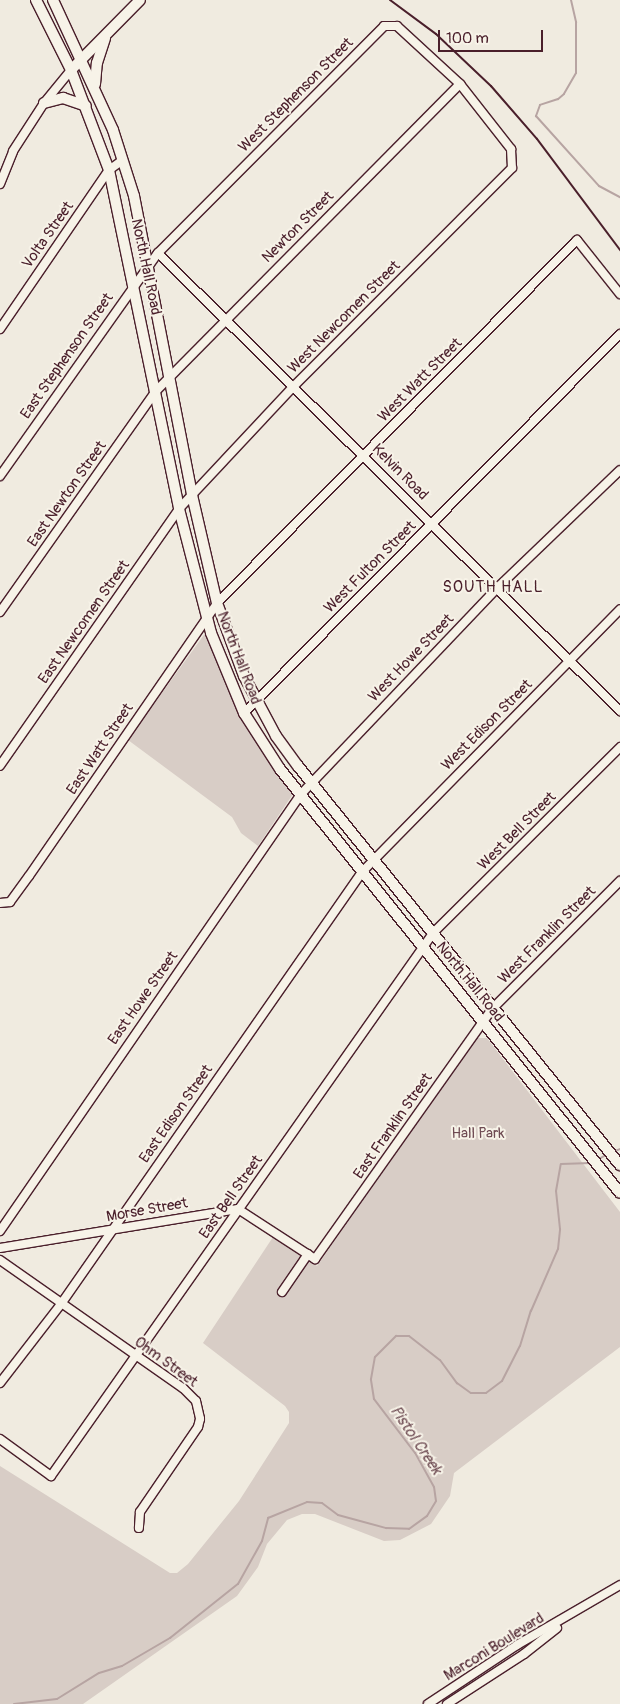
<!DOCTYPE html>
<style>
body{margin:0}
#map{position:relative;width:620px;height:1704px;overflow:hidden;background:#f0ebe0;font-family:Pangolin,sans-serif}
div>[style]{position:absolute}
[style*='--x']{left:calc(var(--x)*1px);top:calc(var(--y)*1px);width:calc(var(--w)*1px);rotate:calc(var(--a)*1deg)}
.green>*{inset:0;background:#d8cdc6}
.stream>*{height:2px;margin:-1px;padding:0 1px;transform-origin:1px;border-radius:1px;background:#b7a4a2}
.roads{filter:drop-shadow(1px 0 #4a1f2b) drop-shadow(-1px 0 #4a1f2b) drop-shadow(0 1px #4a1f2b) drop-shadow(0 -1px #4a1f2b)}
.minor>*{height:8px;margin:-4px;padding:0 4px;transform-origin:4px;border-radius:4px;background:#f7f3e8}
.major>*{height:10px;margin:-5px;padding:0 5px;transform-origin:5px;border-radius:5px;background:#f7f3e8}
.rail>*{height:2px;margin:-1px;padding:0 1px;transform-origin:1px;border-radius:1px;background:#4a1f2b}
span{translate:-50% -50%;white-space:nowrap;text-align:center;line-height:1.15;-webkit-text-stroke:4px #f7f3e8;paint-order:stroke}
.street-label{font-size:15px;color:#4a1f2b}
.park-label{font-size:15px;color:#6e4a52}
.neighbourhood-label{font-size:16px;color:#4a1f2b;letter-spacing:1px}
.water-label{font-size:16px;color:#704e55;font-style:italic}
.scale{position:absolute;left:438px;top:30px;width:105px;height:22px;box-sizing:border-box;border:2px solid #4a1f2b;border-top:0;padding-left:6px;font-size:15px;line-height:18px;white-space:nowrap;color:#4a1f2b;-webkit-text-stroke:4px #f7f3e8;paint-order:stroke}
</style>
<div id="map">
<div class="green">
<div style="clip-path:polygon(206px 632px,244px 724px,293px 794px,258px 846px,241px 833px,232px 817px,128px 740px)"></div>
<div style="clip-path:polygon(477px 1038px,487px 1038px,620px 1212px,620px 1347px,454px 1473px,450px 1496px,431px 1524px,400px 1540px,384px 1541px,315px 1514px,302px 1514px,287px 1520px,267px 1544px,258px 1567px,237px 1596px,83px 1704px,0 1704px,0 1466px,170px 1573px,177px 1573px,188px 1564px,239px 1501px,289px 1423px,289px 1412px,285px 1406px,203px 1343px,273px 1237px,317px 1266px)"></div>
</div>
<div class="stream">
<div style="--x:571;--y:0;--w:23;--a:77"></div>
<div style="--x:576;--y:22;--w:51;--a:90"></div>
<div style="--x:576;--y:73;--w:24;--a:120"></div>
<div style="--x:564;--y:94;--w:8;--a:140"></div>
<div style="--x:558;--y:99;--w:19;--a:162"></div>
<div style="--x:540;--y:105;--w:12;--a:110"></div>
<div style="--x:536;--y:116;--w:94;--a:48"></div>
<div style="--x:599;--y:186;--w:24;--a:28"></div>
<div style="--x:613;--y:1152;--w:8;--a:-23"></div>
<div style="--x:597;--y:1160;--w:10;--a:-29"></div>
<div style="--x:14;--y:1704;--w:43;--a:-6.6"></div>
<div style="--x:57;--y:1699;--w:49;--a:-31.8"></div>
<div style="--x:99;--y:1673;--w:24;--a:-17"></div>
<div style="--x:122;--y:1666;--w:56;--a:-30.3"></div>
<div style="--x:170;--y:1638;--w:87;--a:-38.5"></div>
<div style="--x:238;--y:1584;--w:49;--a:-60.8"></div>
<div style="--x:262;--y:1541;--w:24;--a:-75"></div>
<div style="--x:268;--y:1518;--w:42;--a:-22.3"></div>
<div style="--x:307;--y:1502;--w:15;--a:4"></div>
<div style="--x:322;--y:1503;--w:20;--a:37"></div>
<div style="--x:338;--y:1515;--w:50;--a:15.2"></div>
<div style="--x:386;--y:1528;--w:23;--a:2"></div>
<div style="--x:409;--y:1529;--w:22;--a:-36"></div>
<div style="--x:427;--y:1516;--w:17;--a:-59"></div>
<div style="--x:436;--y:1501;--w:14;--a:-98"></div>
<div style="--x:434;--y:1487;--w:39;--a:-119"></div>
<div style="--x:415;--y:1453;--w:68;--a:-127.2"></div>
<div style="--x:374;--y:1399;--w:20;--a:-99"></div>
<div style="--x:371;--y:1379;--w:22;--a:-80"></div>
<div style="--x:375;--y:1357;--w:30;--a:-45"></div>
<div style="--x:396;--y:1336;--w:13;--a:0"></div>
<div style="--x:409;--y:1336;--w:39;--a:38"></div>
<div style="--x:440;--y:1360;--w:29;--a:54"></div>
<div style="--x:457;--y:1383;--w:17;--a:36"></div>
<div style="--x:471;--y:1393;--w:15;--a:0"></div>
<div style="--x:486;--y:1393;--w:20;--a:-37"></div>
<div style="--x:502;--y:1381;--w:39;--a:-63"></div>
<div style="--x:520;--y:1346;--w:37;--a:-73"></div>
<div style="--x:531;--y:1311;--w:68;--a:-66.5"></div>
<div style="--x:558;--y:1249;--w:20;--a:-84"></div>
<div style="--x:560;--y:1229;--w:38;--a:-96"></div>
<div style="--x:556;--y:1191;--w:27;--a:-80"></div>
<div style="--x:561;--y:1164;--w:30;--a:-2"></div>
</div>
<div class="roads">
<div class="minor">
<div style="--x:0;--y:184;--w:35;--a:-68"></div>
<div style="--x:13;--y:151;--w:57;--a:-57.1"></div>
<div style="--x:44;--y:103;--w:43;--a:-50.7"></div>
<div style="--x:158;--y:253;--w:651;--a:44.75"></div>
<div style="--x:0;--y:329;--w:193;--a:-55.6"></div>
<div style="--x:109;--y:170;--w:17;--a:-36"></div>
<div style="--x:0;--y:476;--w:273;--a:-54.7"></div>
<div style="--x:158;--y:253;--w:320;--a:-45.1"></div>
<div style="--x:384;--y:26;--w:13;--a:0"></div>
<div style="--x:397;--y:26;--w:86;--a:42.6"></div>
<div style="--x:460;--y:84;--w:83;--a:51.9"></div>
<div style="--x:511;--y:149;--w:19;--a:87"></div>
<div style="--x:512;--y:168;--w:310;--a:135"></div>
<div style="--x:293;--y:387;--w:167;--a:133.1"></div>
<div style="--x:179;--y:509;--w:313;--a:124.9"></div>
<div style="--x:0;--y:612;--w:271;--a:-54.8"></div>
<div style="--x:156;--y:391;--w:432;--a:-45.3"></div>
<div style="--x:244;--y:713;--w:534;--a:-45.23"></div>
<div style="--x:0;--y:903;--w:10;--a:-6"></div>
<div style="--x:10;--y:902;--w:32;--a:-54"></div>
<div style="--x:29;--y:876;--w:331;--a:-55.4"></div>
<div style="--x:217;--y:603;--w:511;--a:-45.24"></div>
<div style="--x:577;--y:240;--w:69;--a:51.5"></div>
<div style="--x:0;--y:1231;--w:531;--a:-55.44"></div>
<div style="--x:301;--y:794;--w:284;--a:-46.4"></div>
<div style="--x:497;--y:588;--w:170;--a:-43.8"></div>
<div style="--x:0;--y:1248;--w:241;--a:-9.3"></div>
<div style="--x:238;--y:1209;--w:92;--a:33"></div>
<div style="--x:315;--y:1259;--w:308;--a:-54.7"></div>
<div style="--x:493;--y:1008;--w:180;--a:-45"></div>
<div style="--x:0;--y:1260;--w:223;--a:35"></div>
<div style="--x:183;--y:1388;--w:18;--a:45"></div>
<div style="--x:196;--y:1401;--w:18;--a:77"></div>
<div style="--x:200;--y:1419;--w:8;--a:104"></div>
<div style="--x:198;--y:1427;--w:103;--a:124.3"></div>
<div style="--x:140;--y:1512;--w:16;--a:94"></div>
<div style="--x:282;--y:1292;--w:46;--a:-55.6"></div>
<div style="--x:0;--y:1383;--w:100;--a:-52.3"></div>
<div style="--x:61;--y:1304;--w:527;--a:-55.13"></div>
<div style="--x:362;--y:872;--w:368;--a:-45.5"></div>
<div style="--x:0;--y:1439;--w:63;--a:36"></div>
<div style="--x:51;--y:1476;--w:664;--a:-54.87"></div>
<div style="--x:433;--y:933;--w:264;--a:-44.8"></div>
<div style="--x:428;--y:1704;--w:107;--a:-33.5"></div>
<div style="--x:517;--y:1645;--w:119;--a:-30.2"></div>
<div style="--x:447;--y:1704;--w:92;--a:-33"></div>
<div style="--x:524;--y:1654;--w:42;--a:-38.2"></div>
</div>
<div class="major">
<div style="--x:36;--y:0;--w:78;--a:63.4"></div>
<div style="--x:71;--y:70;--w:107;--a:69.2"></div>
<div style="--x:109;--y:170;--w:346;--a:78.3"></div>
<div style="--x:179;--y:509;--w:128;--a:75.5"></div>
<div style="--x:211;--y:633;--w:87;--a:67.6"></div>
<div style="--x:244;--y:713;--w:67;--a:57.3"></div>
<div style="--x:280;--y:769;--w:543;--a:51.27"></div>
<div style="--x:53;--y:0;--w:143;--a:65.2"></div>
<div style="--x:113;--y:130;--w:69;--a:72.3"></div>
<div style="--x:134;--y:196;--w:305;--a:79"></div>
<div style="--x:192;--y:495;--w:111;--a:77"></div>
<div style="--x:217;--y:603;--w:78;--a:69.7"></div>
<div style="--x:244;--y:676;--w:68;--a:61.9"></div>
<div style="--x:276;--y:736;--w:37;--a:54"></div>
<div style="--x:298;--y:766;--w:513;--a:51.1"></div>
<div style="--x:71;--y:70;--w:98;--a:-45.4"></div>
<div style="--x:95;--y:84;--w:21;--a:-85"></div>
<div style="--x:97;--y:63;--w:26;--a:-72"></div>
<div style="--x:44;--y:103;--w:20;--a:-15"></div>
<div style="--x:63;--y:98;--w:24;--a:19"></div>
</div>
</div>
<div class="rail">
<div style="--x:390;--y:0;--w:57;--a:36.5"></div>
<div style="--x:436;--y:34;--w:76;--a:43.4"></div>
<div style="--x:491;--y:86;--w:70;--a:49"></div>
<div style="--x:537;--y:139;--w:139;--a:53.2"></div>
</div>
<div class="street-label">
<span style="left:296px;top:95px;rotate:-45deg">West Stephenson Street</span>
<span style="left:298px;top:227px;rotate:-45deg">Newton Street</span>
<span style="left:48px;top:235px;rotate:-55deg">Volta Street</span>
<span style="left:146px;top:267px;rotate:78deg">North Hall Road</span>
<span style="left:344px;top:317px;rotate:-45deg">West Newcomen Street</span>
<span style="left:67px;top:356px;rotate:-55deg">East Stephenson Street</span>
<span style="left:420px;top:380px;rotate:-45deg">West Watt Street</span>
<span style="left:400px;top:472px;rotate:45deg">Kelvin Road</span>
<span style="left:67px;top:494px;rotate:-55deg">East Newton Street</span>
<span style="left:370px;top:567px;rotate:-45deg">West Fulton Street</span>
<span style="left:84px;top:622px;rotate:-55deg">East Newcomen Street</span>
<span style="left:239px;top:658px;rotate:69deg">North Hall Road</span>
<span style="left:411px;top:658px;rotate:-46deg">West Howe Street</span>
<span style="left:487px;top:725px;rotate:-45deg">West Edison Street</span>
<span style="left:100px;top:749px;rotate:-56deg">East Watt Street</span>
<span style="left:517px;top:831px;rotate:-45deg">West Bell Street</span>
<span style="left:547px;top:935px;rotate:-45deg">West Franklin Street</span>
<span style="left:470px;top:982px;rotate:51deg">North Hall Road</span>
<span style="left:143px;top:998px;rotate:-55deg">East Howe Street</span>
<span style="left:176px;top:1114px;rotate:-55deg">East Edison Street</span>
<span style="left:393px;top:1126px;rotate:-55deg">East Franklin Street</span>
<span style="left:231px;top:1197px;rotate:-55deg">East Bell Street</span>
<span style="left:147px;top:1210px;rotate:-10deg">Morse Street</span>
<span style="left:166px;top:1362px;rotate:36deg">Ohm Street</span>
<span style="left:494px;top:1647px;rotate:-32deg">Marconi Boulevard</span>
</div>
<div class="park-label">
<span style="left:478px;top:1134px">Hall Park</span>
</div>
<div class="neighbourhood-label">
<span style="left:493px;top:587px">SOUTH HALL</span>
</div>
<div class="water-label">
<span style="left:416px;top:1440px;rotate:56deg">Pistol Creek</span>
</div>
<div class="scale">100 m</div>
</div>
